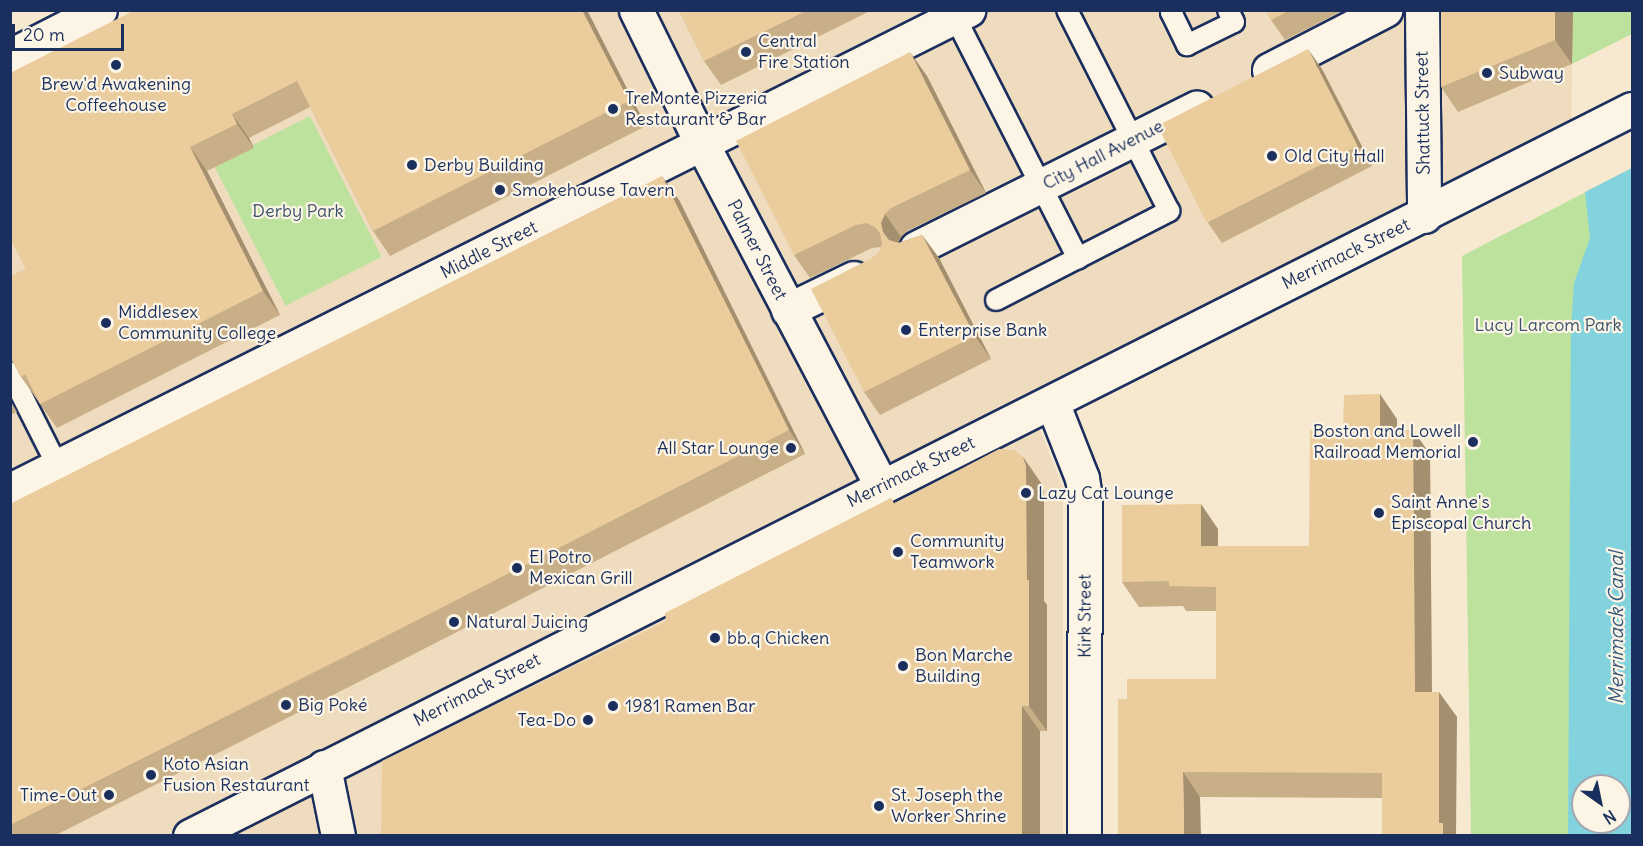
<!DOCTYPE html>
<meta charset="utf-8">
<style>
body{margin:0}
#map{position:relative;width:1643px;height:846px;overflow:hidden;background:#f7e9cf;font-family:Delius,sans-serif}
div>[style]{position:absolute}
[style*='--x']{left:calc(var(--x)*1px);top:calc(var(--y)*1px);width:calc(var(--w)*1px);rotate:calc(var(--a)*1deg)}
.built>*{inset:0;background:#efdcbe}
.green>*{inset:0;background:#bde29d;transform-origin:0 0}
.water>*{inset:0;background:#83d3df}
.roads{filter:drop-shadow(2px 0 #1b2f5e) drop-shadow(-2px 0 #1b2f5e) drop-shadow(0 2px #1b2f5e) drop-shadow(0 -2px #1b2f5e)}
.service>*{height:20px;margin:-10px;padding:0 10px;transform-origin:10px;border-radius:10px;background:#fcf5e5}
.minor>*{height:33px;margin:-16.5px;padding:0 16.5px;transform-origin:16.5px;border-radius:16.5px;background:#fcf5e5}
.tertiary>*{height:33px;margin:-16.5px;padding:0 16.5px;transform-origin:16.5px;border-radius:16.5px;background:#fcf5e5}
.secondary>*{height:33px;margin:-16.5px;padding:0 16.5px;transform-origin:16.5px;border-radius:16.5px;background:#fcf5e5}
.wall>*{inset:0;background:#c9af87}
.shaded-wall>*{inset:0;background:#a48f6e}
.building>*{inset:0;background:#eacc9d;transform-origin:0 0}
.dots>*{width:16px;height:16px;translate:-50% -50%;box-sizing:border-box;border:3px solid #fcf5e5;border-radius:50%}
span{translate:-50% -50%;white-space:nowrap;text-align:center;line-height:1.15;-webkit-text-stroke:4.5px #fcf5e5;paint-order:stroke}
.poi-label{font-size:18px;color:#1b2f5e}
.left{translate:0 -50%;text-align:left}
.right{translate:-100% -50%;text-align:right}
.street-label{font-size:18px;color:#1b2f5e}
.park-label{font-size:18px;color:#3b536b}
.water-label{font-size:20px;color:#35587e;font-style:italic}
.frame{position:absolute;inset:0;border:12px solid #1b2f5e;pointer-events:none}
.north{position:absolute;left:1571px;top:774px;width:60px;height:60px;box-sizing:border-box;background:#fcf5e5;border:2px solid #a2a6af;border-radius:50%;rotate:147deg;font-size:16px;font-weight:700;line-height:24px;text-align:center;color:#1b2f5e}
.north::after{content:'';display:block;margin:auto;width:21px;height:27px;background:#1b2f5e;clip-path:polygon(50% 0,100% 100%,50% 72%,0 100%)}
.scale{position:absolute;left:12px;top:24px;width:112px;height:27px;box-sizing:border-box;border:3px solid #1b2f5e;border-top:0;padding-left:8px;font-size:18px;line-height:21px;white-space:nowrap;color:#1b2f5e;-webkit-text-stroke:4px #fcf5e5;paint-order:stroke}
</style>
<div id="map">
<div class="built">
<div style="clip-path:polygon(161px 11px,1573px 11px,1571px 134px,1031px 407px,1063px 488px,1063px 835px,11px 835px,11px 87px)"></div>
</div>
<div class="green">
<div style="clip-path:polygon(1573px 11px,1632px 11px,1632px 34px,1572px 64px)"></div>
<div style="left:310px;top:116px;width:158px;height:108px;rotate:63deg"></div>
<div style="clip-path:polygon(evenodd,1632px 168px,1632px 835px,1471px 835px,1462px 256px,1632px 168px,1583px 786px,1619px 786px,1619px 822px,1583px 822px,1583px 786px)"></div>
</div>
<div class="water">
<div style="clip-path:polygon(evenodd,1632px 168px,1632px 835px,1568px 835px,1571px 329px,1574px 283px,1590px 238px,1585px 192px,1632px 168px,1583px 786px,1619px 786px,1619px 822px,1583px 822px,1583px 786px)"></div>
</div>
<div class="roads">
<div class="service">
<div style="--x:1173;--y:10;--w:3;--a:135"></div>
<div style="--x:1171;--y:12;--w:37;--a:64"></div>
<div style="--x:1187;--y:45;--w:52;--a:-26.1"></div>
<div style="--x:1234;--y:22;--w:13;--a:-117"></div>
<div style="--x:955;--y:17;--w:271;--a:63"></div>
<div style="--x:996;--y:300;--w:195;--a:-27.2"></div>
<div style="--x:1169;--y:211;--w:225;--a:-116.9"></div>
<div style="--x:10;--y:372;--w:106;--a:63.2"></div>
</div>
<div class="minor">
<div style="--x:1269;--y:70;--w:131;--a:-27.3"></div>
<div style="--x:916;--y:248;--w:314;--a:-26.6"></div>
<div style="--x:788;--y:310;--w:73;--a:-25.9"></div>
</div>
<div class="tertiary">
<div style="--x:636;--y:10;--w:149;--a:63.8"></div>
<div style="--x:702;--y:144;--w:387;--a:62.3"></div>
<div style="--x:1422;--y:10;--w:206;--a:89.4"></div>
<div style="--x:1052;--y:402;--w:82;--a:68.5"></div>
<div style="--x:1082;--y:478;--w:18;--a:81"></div>
<div style="--x:1085;--y:496;--w:340;--a:90.2"></div>
<div style="--x:10;--y:490;--w:1072;--a:-26.61"></div>
<div style="--x:324;--y:767;--w:70;--a:78.5"></div>
</div>
<div class="secondary">
<div style="--x:10;--y:56;--w:101;--a:-27.1"></div>
<div style="--x:190;--y:836;--w:1615;--a:-26.76"></div>
</div>
</div>
<div class="wall">
<div style="clip-path:polygon(587px 10px,646px 126px,390px 256px,373px 231px,310px 107px,249px 138px,254px 148px,207px 171px,280px 315px,57px 428px,21px 377px,13px 362px,10px 360px,10px 277px,26px 269px,10px 73px)"></div>
<div style="clip-path:polygon(679px 10px,872px 10px,721px 85px,704px 61px)"></div>
<div style="clip-path:polygon(1266px 10px,1344px 10px,1285px 40px,1271px 20px)"></div>
<div style="clip-path:polygon(1573px 10px,1572px 64px,1458px 112px,1441px 87px)"></div>
<div style="clip-path:polygon(1322px 69px,1372px 166px,1222px 243px,1208px 223px)"></div>
<div style="clip-path:polygon(927px 76px,986px 193px,907px 231px,901px 237px,898px 243px,922px 235px,939px 258px,991px 359px,880px 415px,864px 392px,872px 258px,879px 253px,881px 247px,872px 248px,810px 278px,794px 255px)"></div>
<div style="clip-path:polygon(679px 200px,805px 454px,416px 653px,54px 836px,10px 836px,10px 504px)"></div>
<div style="clip-path:polygon(10px 400px,17px 412px,10px 415px)"></div>
<div style="clip-path:polygon(1397px 419px,1397px 430px,1430px 454px,1432px 692px,1457px 717px,1382px 798px,1200px 797px,1127px 699px,1216px 679px,1216px 611px,1186px 611px,1183px 606px,1139px 607px,1122px 582px,1218px 529px,1218px 546px,1309px 546px,1343px 430px)"></div>
<div style="clip-path:polygon(1023px 457px,1041px 483px,1044px 491px,1044px 601px,1047px 605px,1047px 731px,1040px 731px,666px 621px,891px 498px,894px 503px)"></div>
</div>
<div class="shaded-wall">
<div style="clip-path:polygon(582px 10px,587px 10px,646px 126px,629px 101px)"></div>
<div style="clip-path:polygon(1555px 10px,1573px 10px,1572px 64px,1555px 40px)"></div>
<div style="clip-path:polygon(1308px 49px,1322px 69px,1372px 166px,1358px 146px)"></div>
<div style="clip-path:polygon(910px 52px,927px 76px,986px 193px,970px 170px)"></div>
<div style="clip-path:polygon(232px 114px,249px 138px,254px 148px,237px 124px)"></div>
<div style="clip-path:polygon(190px 147px,207px 171px,280px 315px,263px 291px)"></div>
<div style="clip-path:polygon(662px 176px,679px 200px,805px 454px,789px 430px)"></div>
<div style="clip-path:polygon(885px 214px,901px 237px,897px 246px,899px 256px,883px 232px,881px 223px)"></div>
<div style="clip-path:polygon(922px 235px,939px 258px,991px 359px,975px 336px)"></div>
<div style="clip-path:polygon(1380px 394px,1397px 419px,1397px 454px,1380px 430px)"></div>
<div style="clip-path:polygon(1413px 430px,1430px 454px,1432px 717px,1415px 692px)"></div>
<div style="clip-path:polygon(1023px 457px,1041px 483px,1044px 491px,1044px 601px,1047px 605px,1047px 731px,1029px 706px)"></div>
<div style="clip-path:polygon(1201px 504px,1218px 529px,1218px 571px,1201px 546px)"></div>
<div style="clip-path:polygon(1439px 692px,1457px 717px,1456px 836px,1443px 836px,1439px 823px)"></div>
<div style="clip-path:polygon(1022px 706px,1040px 731px,1040px 836px,1022px 836px)"></div>
<div style="clip-path:polygon(1183px 772px,1200px 797px,1201px 836px,1184px 836px)"></div>
</div>
<div class="building">
<div style="clip-path:polygon(135px 10px,582px 10px,629px 101px,373px 231px,297px 81px,232px 114px,237px 124px,190px 147px,263px 291px,40px 404px,25px 374px,21px 377px,10px 356px,10px 277px,26px 269px,10px 239px,10px 73px)"></div>
<div style="clip-path:polygon(679px 10px,808px 10px,704px 61px)"></div>
<div style="clip-path:polygon(1266px 10px,1290px 10px,1271px 20px)"></div>
<div style="clip-path:polygon(1441px 10px,1555px 10px,1555px 40px,1441px 87px)"></div>
<div style="left:1308px;top:49px;width:109px;height:169px;rotate:63deg"></div>
<div style="clip-path:polygon(910px 52px,970px 170px,891px 208px,885px 214px,881px 223px,883px 232px,889px 240px,899px 243px,922px 235px,975px 336px,864px 392px,811px 289px,872px 258px,879px 253px,882px 244px,880px 233px,875px 227px,866px 223px,856px 225px,794px 255px,736px 141px)"></div>
<div style="clip-path:polygon(662px 176px,789px 430px,400px 629px,10px 825px,10px 504px)"></div>
<div style="clip-path:polygon(1380px 394px,1380px 430px,1413px 430px,1415px 692px,1439px 692px,1439px 823px,1443px 823px,1443px 836px,1382px 836px,1382px 773px,1183px 772px,1184px 836px,1118px 836px,1118px 699px,1127px 699px,1127px 679px,1216px 679px,1216px 587px,1169px 586px,1169px 581px,1122px 582px,1122px 505px,1201px 504px,1201px 546px,1309px 546px,1310px 430px,1343px 430px,1344px 395px)"></div>
<div style="clip-path:polygon(999px 449px,1014px 450px,1023px 457px,1026px 466px,1027px 580px,1029px 580px,1029px 706px,1022px 706px,1022px 836px,381px 836px,382px 761px,666px 621px,665px 613px,891px 498px,894px 504px)"></div>
</div>
<div class="dots">
<div style="left:746px;top:52px;background:#1b2f5e"></div>
<div style="left:116px;top:65px;background:#1b2f5e"></div>
<div style="left:1487px;top:73px;background:#1b2f5e"></div>
<div style="left:613px;top:109px;background:#1b2f5e"></div>
<div style="left:1272px;top:156px;background:#1b2f5e"></div>
<div style="left:412px;top:165px;background:#1b2f5e"></div>
<div style="left:500px;top:190px;background:#1b2f5e"></div>
<div style="left:106px;top:323px;background:#1b2f5e"></div>
<div style="left:906px;top:330px;background:#1b2f5e"></div>
<div style="left:1473px;top:442px;background:#1b2f5e"></div>
<div style="left:791px;top:448px;background:#1b2f5e"></div>
<div style="left:1026px;top:493px;background:#1b2f5e"></div>
<div style="left:1379px;top:513px;background:#1b2f5e"></div>
<div style="left:898px;top:552px;background:#1b2f5e"></div>
<div style="left:517px;top:568px;background:#1b2f5e"></div>
<div style="left:454px;top:622px;background:#1b2f5e"></div>
<div style="left:715px;top:638px;background:#1b2f5e"></div>
<div style="left:903px;top:666px;background:#1b2f5e"></div>
<div style="left:286px;top:705px;background:#1b2f5e"></div>
<div style="left:613px;top:706px;background:#1b2f5e"></div>
<div style="left:588px;top:720px;background:#1b2f5e"></div>
<div style="left:151px;top:775px;background:#1b2f5e"></div>
<div style="left:109px;top:795px;background:#1b2f5e"></div>
<div style="left:879px;top:806px;background:#1b2f5e"></div>
</div>
<div class="poi-label">
<span class="left" style="left:758px;top:52px">Central<br>Fire Station</span>
<span class="left" style="left:1499px;top:73px">Subway</span>
<span style="left:116px;top:95px">Brew'd Awakening<br>Coffeehouse</span>
<span class="left" style="left:625px;top:109px">TreMonte Pizzeria<br>Restaurant &amp; Bar</span>
<span class="left" style="left:1284px;top:156px">Old City Hall</span>
<span class="left" style="left:424px;top:165px">Derby Building</span>
<span class="left" style="left:512px;top:190px">Smokehouse Tavern</span>
<span class="left" style="left:118px;top:323px">Middlesex<br>Community College</span>
<span class="left" style="left:918px;top:330px">Enterprise Bank</span>
<span class="right" style="left:1461px;top:442px">Boston and Lowell<br>Railroad Memorial</span>
<span class="right" style="left:779px;top:448px">All Star Lounge</span>
<span class="left" style="left:1038px;top:493px">Lazy Cat Lounge</span>
<span class="left" style="left:1391px;top:513px">Saint Anne's<br>Episcopal Church</span>
<span class="left" style="left:910px;top:552px">Community<br>Teamwork</span>
<span class="left" style="left:529px;top:568px">El Potro<br>Mexican Grill</span>
<span class="left" style="left:466px;top:622px">Natural Juicing</span>
<span class="left" style="left:727px;top:638px">bb.q Chicken</span>
<span class="left" style="left:915px;top:666px">Bon Marche<br>Building</span>
<span class="left" style="left:298px;top:705px">Big Poké</span>
<span class="left" style="left:625px;top:706px">1981 Ramen Bar</span>
<span class="right" style="left:576px;top:720px">Tea-Do</span>
<span class="left" style="left:163px;top:775px">Koto Asian<br>Fusion Restaurant</span>
<span class="right" style="left:97px;top:795px">Time-Out</span>
<span class="left" style="left:891px;top:806px">St. Joseph the<br>Worker Shrine</span>
</div>
<div class="street-label">
<span style="left:1423px;top:113px;rotate:-91deg">Shattuck Street</span>
<span style="left:1103px;top:155px;rotate:-27deg">City Hall Avenue</span>
<span style="left:489px;top:250px;rotate:-27deg">Middle Street</span>
<span style="left:757px;top:250px;rotate:63deg">Palmer Street</span>
<span style="left:1346px;top:254px;rotate:-26deg">Merrimack Street</span>
<span style="left:911px;top:472px;rotate:-26deg">Merrimack Street</span>
<span style="left:1085px;top:616px;rotate:-90deg">Kirk Street</span>
<span style="left:477px;top:690px;rotate:-27deg">Merrimack Street</span>
</div>
<div class="park-label">
<span style="left:298px;top:211px">Derby Park</span>
<span style="left:1548px;top:325px">Lucy Larcom Park</span>
</div>
<div class="water-label">
<span style="left:1615px;top:628px;rotate:-90deg">Merrimack Canal</span>
</div>
<div class="frame"></div>
<div class="north">N</div>
<div class="scale">20 m</div>
</div>
